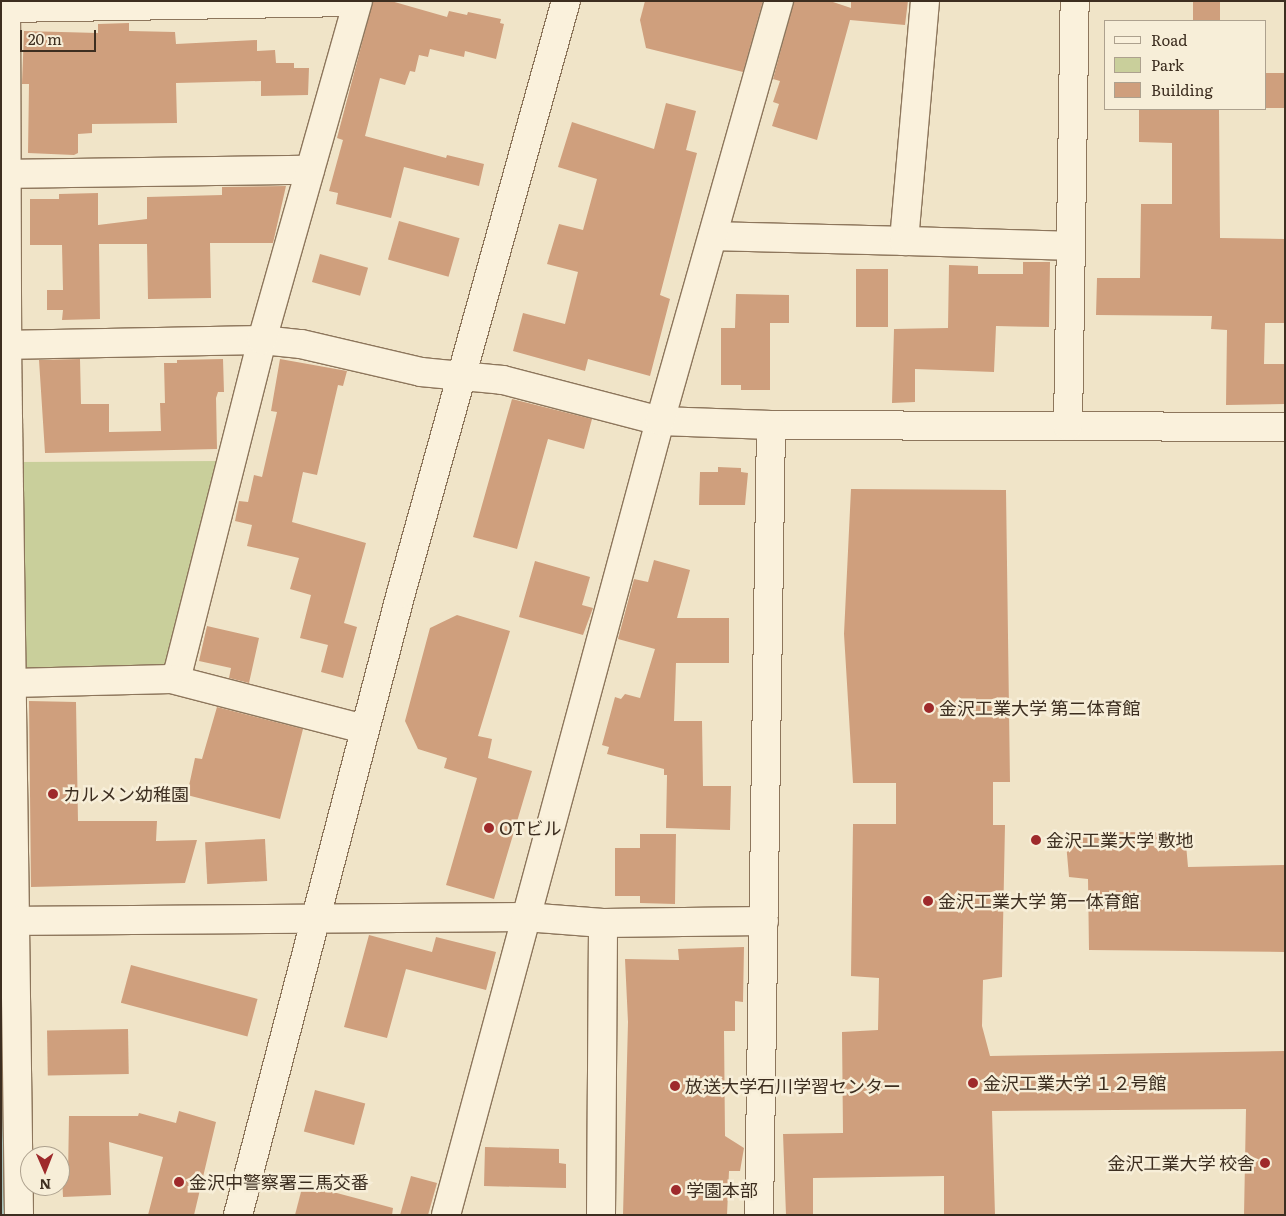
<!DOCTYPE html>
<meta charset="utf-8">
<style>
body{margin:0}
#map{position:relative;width:1286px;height:1216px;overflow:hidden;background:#f0e4c8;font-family:Literata,"Noto Sans JP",serif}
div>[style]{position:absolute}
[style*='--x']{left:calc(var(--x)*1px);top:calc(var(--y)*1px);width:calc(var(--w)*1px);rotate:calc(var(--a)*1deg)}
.green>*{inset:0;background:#c9cf9b}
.river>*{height:46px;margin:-23px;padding:0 23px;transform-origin:23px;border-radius:23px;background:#a9c4bc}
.building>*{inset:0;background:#cf9f7d;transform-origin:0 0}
.roads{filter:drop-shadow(1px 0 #8d765c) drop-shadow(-1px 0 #8d765c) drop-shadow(0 1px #8d765c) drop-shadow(0 -1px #8d765c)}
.minor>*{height:28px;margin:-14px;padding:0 14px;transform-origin:14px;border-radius:14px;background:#faf1dc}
.dots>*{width:14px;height:14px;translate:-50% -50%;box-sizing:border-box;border:2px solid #f7eed8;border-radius:50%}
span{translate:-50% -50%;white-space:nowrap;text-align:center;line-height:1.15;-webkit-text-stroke:5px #f7eed8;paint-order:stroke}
.poi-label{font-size:18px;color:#3d2e20}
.left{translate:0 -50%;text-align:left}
.right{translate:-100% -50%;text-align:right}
.frame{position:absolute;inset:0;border:2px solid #3d2e20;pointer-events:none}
.legend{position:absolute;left:1104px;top:20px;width:162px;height:90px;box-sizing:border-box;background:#f7eed8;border:1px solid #ada18e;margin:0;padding:6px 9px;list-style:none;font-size:15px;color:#3d2e20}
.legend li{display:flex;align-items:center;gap:10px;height:25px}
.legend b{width:25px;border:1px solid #ada18e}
.north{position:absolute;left:20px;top:1146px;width:50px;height:50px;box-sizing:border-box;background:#f7eed8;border:1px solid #ada18e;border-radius:50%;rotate:179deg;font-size:14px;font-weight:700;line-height:20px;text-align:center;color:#3d2e20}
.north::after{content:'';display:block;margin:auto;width:18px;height:22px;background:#9e2a2b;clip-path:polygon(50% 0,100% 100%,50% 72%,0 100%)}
.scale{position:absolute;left:20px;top:30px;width:76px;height:22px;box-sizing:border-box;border:2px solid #3d2e20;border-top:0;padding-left:6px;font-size:15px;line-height:18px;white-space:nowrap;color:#3d2e20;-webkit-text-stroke:4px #f7eed8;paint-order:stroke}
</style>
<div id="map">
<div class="green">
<div style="clip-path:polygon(219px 461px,170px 669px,21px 675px,20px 462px)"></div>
</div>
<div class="river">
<div style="--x:1;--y:939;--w:276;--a:89.4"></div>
</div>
<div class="building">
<div style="clip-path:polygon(373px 1px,391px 1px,447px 17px,449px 11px,467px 15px,468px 12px,501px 19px,500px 23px,504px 24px,496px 59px,465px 51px,464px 57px,430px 49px,428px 57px,419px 55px,415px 72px,410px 71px,405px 85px,380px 78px,365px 136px,446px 158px,447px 155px,484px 164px,479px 186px,404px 167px,391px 218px,336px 204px,338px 193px,329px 191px,343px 140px,337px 138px)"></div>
<div style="clip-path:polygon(645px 1px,763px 1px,743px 72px,646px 48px,640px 20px)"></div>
<div style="clip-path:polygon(794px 1px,830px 1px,851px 8px,851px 1px,908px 1px,905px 25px,850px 20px,817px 140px,772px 126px,779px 104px,773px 102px,780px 81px,773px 79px)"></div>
<div style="left:1193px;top:1px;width:27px;height:20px"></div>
<div style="clip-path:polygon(129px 23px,129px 31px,175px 32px,176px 44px,257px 40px,257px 51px,275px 50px,276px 63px,294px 63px,294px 68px,309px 68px,308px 95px,261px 96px,261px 81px,176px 83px,177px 123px,92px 124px,92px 133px,78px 134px,78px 153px,74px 155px,28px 153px,29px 84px,22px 84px,24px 31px,98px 33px,98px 24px)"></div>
<div style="left:1265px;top:73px;width:20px;height:35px"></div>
<div style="clip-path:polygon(666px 103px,696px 111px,686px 150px,697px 153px,660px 295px,670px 299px,650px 376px,588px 359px,585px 371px,513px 351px,523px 313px,565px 324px,578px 272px,547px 264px,559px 224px,583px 230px,597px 179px,558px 167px,572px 122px,654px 149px)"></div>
<div style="clip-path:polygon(1139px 109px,1219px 109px,1220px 238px,1285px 239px,1285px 323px,1265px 323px,1264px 364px,1285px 364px,1285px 404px,1226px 405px,1227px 330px,1211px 329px,1212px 316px,1096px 315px,1097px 278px,1140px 278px,1141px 204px,1172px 204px,1172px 143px,1139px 142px)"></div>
<div style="clip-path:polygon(286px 186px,273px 243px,210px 243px,211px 298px,148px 299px,147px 244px,99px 244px,100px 319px,62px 320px,63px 310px,47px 310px,47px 290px,63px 290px,62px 245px,30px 245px,30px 199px,59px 199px,59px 194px,98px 193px,98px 225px,147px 219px,147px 197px,222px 195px,222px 187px)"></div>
<div style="left:399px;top:221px;width:63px;height:40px;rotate:16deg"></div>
<div style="left:320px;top:254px;width:50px;height:29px;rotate:16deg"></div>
<div style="clip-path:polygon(1023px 262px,1050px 262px,1049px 327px,996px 326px,994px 372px,915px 369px,915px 402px,892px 403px,894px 329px,948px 328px,949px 265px,978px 266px,978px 274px,1023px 274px)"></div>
<div style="left:856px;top:269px;width:32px;height:58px"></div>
<div style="clip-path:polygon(736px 294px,789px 295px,789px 323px,770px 323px,770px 390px,741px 390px,741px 385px,721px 385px,721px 328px,735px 328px)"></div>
<div style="clip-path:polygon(80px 359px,81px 404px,109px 404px,109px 432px,161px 431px,160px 403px,165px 403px,164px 363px,177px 363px,177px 360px,223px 359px,224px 392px,218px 392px,216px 398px,217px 449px,45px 453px,39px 360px)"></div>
<div style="clip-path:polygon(280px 359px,347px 371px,343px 386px,338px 385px,317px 475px,303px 472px,292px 522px,366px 543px,344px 623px,357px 627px,343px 678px,321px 672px,328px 645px,300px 638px,311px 595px,290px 589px,299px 558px,247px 546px,252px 525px,235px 521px,239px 501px,248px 502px,254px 475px,262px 477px,277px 412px,271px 411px)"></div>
<div style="clip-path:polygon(512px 399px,592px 419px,584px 449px,548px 439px,517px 549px,473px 537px)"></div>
<div style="clip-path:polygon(718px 467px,741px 468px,741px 472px,748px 473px,745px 505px,699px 505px,700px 472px,718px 472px)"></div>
<div style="clip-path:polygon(851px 489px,1006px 490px,1010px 782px,993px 782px,993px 825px,1005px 825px,1002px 977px,983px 980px,982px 1026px,990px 1056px,1285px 1051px,1285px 1215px,1244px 1215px,1246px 1109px,992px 1111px,995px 1215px,944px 1215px,944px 1176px,813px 1178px,813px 1215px,786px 1215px,783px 1134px,843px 1133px,842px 1032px,878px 1030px,879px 978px,851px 976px,853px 824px,896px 824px,896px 783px,853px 783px,844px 634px)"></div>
<div style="clip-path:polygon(654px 560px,690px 570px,677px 618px,729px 618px,729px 663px,676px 663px,674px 721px,702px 721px,703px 786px,731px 786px,730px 830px,666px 828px,667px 775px,664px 775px,664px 769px,607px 754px,609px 747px,602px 745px,615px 697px,621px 699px,625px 694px,640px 698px,655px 649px,618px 639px,634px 579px,648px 582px)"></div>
<div style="clip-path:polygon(535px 561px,590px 577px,582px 605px,593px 608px,583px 635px,519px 617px)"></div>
<div style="clip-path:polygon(457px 615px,510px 631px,478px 736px,492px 739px,488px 758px,532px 771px,494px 899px,446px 885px,477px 778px,444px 768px,447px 758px,418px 749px,405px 721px,430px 628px)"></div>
<div style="clip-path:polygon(207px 626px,259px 638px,249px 683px,229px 678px,231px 668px,199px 661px)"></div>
<div style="clip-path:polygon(29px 701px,76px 702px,78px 821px,157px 821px,156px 841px,197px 840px,185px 883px,31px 887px)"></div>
<div style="clip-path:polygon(217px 707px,303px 729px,280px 819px,187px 795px,195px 758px,202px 759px)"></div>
<div style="clip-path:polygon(1065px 831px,1185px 833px,1188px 867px,1285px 865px,1285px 952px,1089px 950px,1088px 879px,1069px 877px)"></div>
<div style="clip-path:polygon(640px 834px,676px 834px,675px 904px,640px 903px,640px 896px,615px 896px,615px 848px,640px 848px)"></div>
<div style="left:265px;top:839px;width:42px;height:60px;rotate:87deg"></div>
<div style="clip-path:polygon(369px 935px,432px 952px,436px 937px,496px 952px,486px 990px,406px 969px,387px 1038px,344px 1027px)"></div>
<div style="clip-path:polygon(744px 947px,743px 1002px,735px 1001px,735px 1031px,724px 1031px,725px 1136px,744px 1148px,740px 1171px,729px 1171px,727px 1215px,623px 1215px,628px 1022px,625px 959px,679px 960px,678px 949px)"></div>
<div style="left:131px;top:965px;width:131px;height:39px;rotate:15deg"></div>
<div style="left:128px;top:1029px;width:45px;height:81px;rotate:89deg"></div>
<div style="left:315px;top:1090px;width:52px;height:43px;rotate:15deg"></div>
<div style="clip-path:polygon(179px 1111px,216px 1122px,194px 1215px,148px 1215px,163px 1157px,109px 1142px,111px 1195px,63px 1197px,62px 1175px,68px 1175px,69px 1116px,138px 1116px,139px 1113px,176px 1123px)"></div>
<div style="clip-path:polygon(485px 1147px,559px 1149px,559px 1163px,566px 1164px,566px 1188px,484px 1186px)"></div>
<div style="clip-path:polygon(411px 1176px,437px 1183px,428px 1215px,400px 1215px)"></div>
<div style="clip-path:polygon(303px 1184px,393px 1208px,392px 1215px,295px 1215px)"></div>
</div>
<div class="roads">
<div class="minor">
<div style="--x:6;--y:1;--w:343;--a:89.8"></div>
<div style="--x:7;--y:344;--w:871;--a:89.21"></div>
<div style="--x:7;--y:8;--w:350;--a:-1"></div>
<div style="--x:7;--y:174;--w:303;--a:-0.8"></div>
<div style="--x:713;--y:236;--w:191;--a:1.5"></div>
<div style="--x:904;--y:241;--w:241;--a:-85"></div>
<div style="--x:904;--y:241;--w:166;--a:1.7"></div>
<div style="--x:1;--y:345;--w:261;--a:-1.1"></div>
<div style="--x:262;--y:340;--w:39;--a:6"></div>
<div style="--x:301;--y:344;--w:123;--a:13.1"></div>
<div style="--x:421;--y:372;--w:82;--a:5.6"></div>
<div style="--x:503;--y:380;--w:162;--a:14.6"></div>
<div style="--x:660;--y:421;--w:111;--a:2.1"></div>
<div style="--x:771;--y:425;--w:514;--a:0.22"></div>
<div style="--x:1068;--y:426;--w:425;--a:-89.1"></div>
<div style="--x:171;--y:679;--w:10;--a:-45"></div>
<div style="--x:178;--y:672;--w:342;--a:-75.8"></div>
<div style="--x:262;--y:340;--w:352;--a:-74.2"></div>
<div style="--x:12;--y:683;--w:159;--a:-1.4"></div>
<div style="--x:171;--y:679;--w:200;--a:14.5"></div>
<div style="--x:1;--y:921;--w:524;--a:-0.44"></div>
<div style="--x:525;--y:917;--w:78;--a:4.4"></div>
<div style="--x:603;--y:923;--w:161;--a:-0.7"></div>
<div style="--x:238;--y:1215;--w:643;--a:-75.32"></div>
<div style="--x:401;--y:593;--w:615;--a:-74.43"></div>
<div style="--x:446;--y:1215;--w:822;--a:-74.92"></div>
<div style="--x:660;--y:421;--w:437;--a:-74.2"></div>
<div style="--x:601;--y:1215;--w:292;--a:-89.6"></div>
<div style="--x:759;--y:1215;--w:790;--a:-89.13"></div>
</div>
</div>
<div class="dots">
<div style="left:929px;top:708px;background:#9e2a2b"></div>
<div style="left:53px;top:794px;background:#9e2a2b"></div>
<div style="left:489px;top:828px;background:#9e2a2b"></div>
<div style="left:1036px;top:840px;background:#9e2a2b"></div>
<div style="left:928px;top:901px;background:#9e2a2b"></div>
<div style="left:973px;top:1083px;background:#9e2a2b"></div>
<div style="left:675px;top:1086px;background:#9e2a2b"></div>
<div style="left:1265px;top:1163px;background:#9e2a2b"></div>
<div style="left:179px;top:1182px;background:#9e2a2b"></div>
<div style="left:676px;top:1190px;background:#9e2a2b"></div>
</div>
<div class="poi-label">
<span class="left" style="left:939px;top:708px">金沢工業大学 第二体育館</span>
<span class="left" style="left:63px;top:794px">カルメン幼稚園</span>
<span class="left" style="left:499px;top:828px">OTビル</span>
<span class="left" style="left:1046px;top:840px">金沢工業大学 敷地</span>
<span class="left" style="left:938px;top:901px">金沢工業大学 第一体育館</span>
<span class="left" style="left:983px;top:1083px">金沢工業大学 １２号館</span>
<span class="left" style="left:685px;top:1086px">放送大学石川学習センター</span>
<span class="right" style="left:1255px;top:1163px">金沢工業大学 校舎</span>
<span class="left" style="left:189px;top:1182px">金沢中警察署三馬交番</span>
<span class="left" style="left:686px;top:1190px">学園本部</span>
</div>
<div class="frame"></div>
<ul class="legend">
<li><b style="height:6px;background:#faf1dc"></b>Road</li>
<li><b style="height:14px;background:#c9cf9b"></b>Park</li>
<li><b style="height:14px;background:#cf9f7d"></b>Building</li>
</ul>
<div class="north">N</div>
<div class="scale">20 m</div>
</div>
